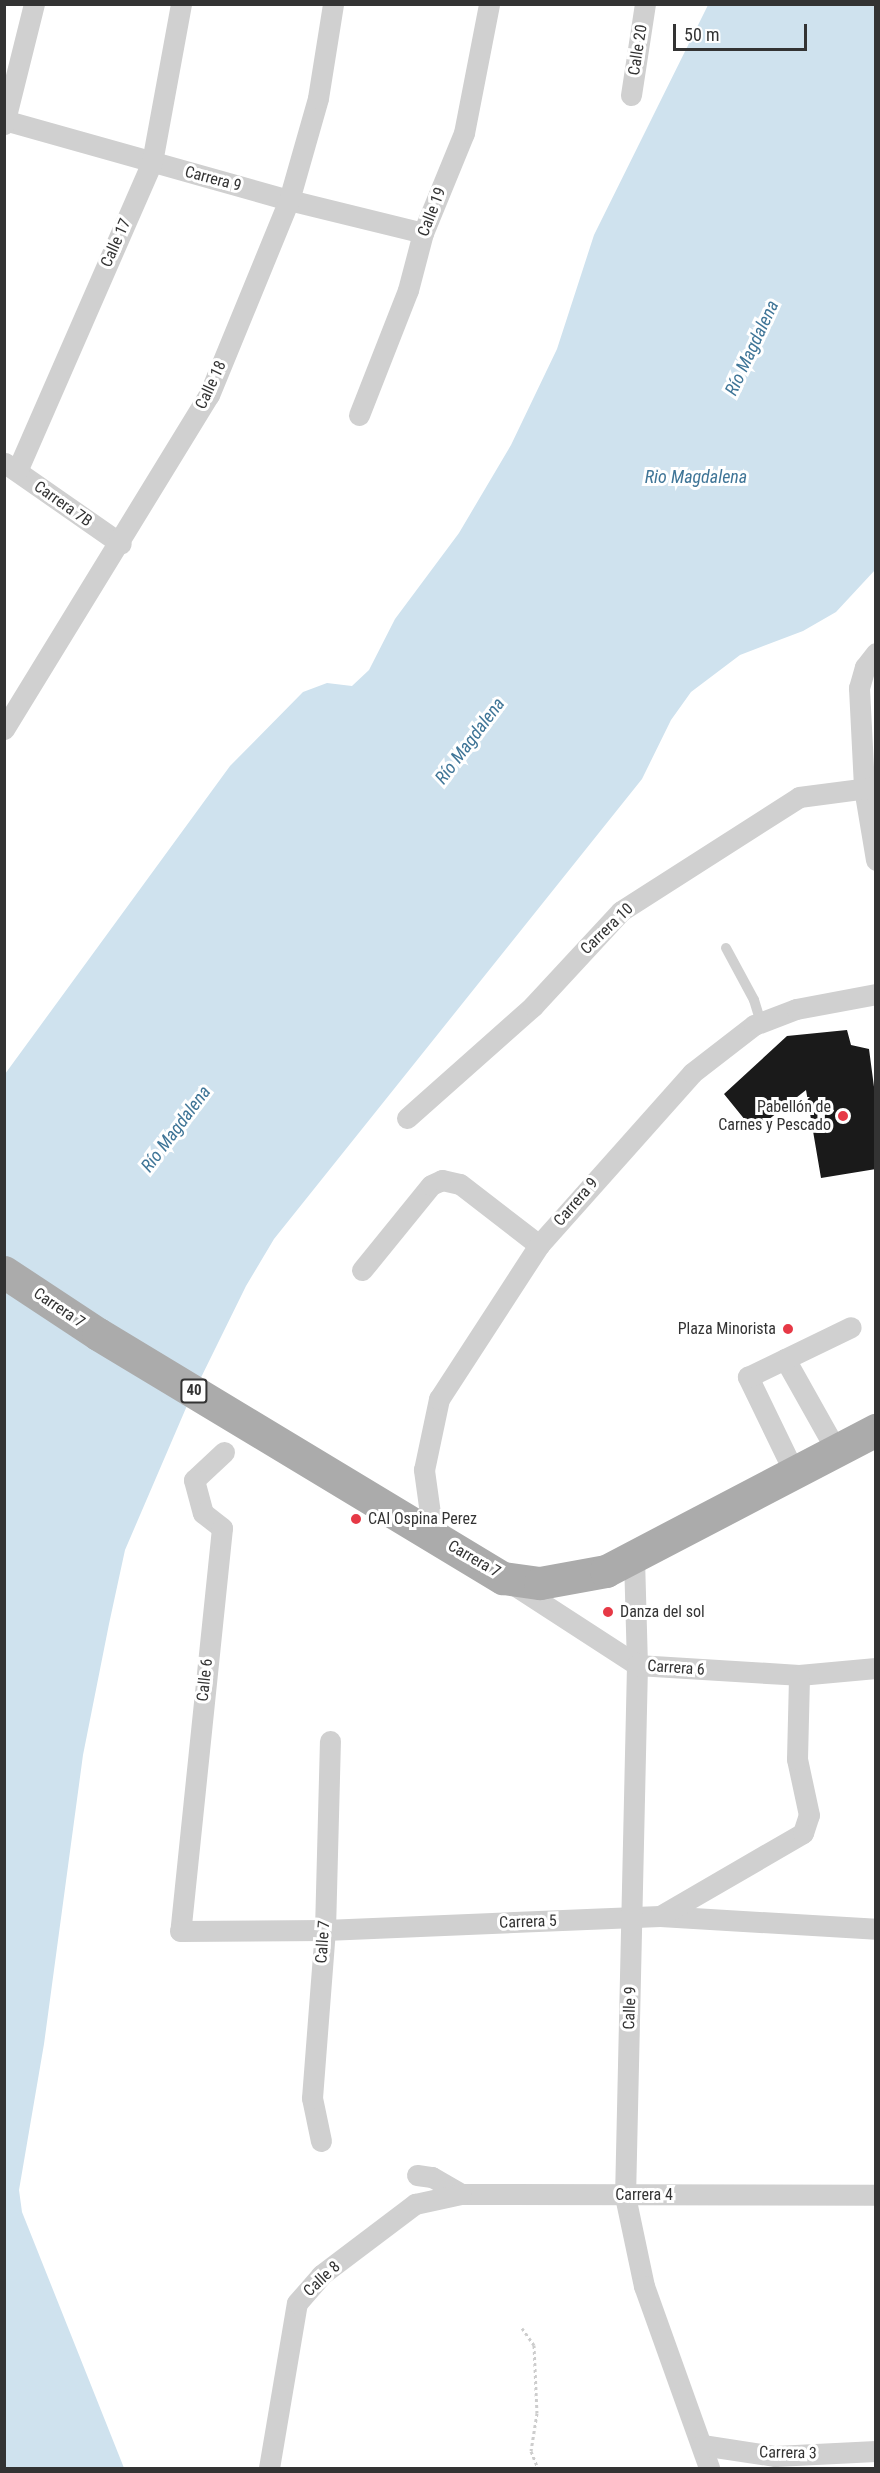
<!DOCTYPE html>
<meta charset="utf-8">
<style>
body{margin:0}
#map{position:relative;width:880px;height:2473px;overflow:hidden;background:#fff;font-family:"Roboto Condensed",sans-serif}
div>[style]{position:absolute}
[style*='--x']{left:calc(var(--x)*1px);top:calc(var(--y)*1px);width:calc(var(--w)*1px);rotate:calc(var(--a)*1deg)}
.water>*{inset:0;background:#cfe2ee}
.building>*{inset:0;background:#1a1a1a}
.path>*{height:3px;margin-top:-1.5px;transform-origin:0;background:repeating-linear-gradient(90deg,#cdcdcd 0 3px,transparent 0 6px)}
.lane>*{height:10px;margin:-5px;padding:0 5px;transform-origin:5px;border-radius:5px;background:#d0d0d0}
.street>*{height:21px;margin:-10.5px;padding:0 10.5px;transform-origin:10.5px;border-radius:10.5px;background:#d0d0d0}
.primary>*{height:33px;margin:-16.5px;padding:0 16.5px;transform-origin:16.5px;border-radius:16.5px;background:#ababab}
.dots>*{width:16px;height:16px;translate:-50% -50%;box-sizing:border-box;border:3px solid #fff;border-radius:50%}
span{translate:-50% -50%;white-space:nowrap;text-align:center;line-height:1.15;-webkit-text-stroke:6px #fff;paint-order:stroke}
.shield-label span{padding:2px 4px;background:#fff;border:2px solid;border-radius:4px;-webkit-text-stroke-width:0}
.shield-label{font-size:15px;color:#333;font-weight:700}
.street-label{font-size:16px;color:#333}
.poi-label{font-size:16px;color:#333}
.right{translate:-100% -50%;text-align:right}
.left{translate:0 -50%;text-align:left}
.water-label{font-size:18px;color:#3f7597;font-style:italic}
.frame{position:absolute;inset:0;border:6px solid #333;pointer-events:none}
.scale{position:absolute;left:673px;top:24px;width:134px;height:27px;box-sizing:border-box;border:3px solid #333;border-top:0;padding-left:8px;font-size:18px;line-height:21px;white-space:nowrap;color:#333;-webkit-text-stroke:4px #fff;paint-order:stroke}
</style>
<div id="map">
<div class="water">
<div style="clip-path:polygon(708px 5px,875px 5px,875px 570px,836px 612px,803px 631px,740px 655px,691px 692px,671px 720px,642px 779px,274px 1239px,246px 1286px,186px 1408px,125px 1550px,109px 1624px,83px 1755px,44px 2044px,19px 2190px,22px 2212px,124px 2468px,5px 2468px,5px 1074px,230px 766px,303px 692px,327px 683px,352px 686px,369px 670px,395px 619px,459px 533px,511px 445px,557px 349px,594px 235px)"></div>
</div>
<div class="building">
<div style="clip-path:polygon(847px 1030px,851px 1045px,869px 1049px,876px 1102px,876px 1169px,821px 1178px,806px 1090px,754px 1131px,724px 1094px,787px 1036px)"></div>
</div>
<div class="path">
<div style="--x:522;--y:2328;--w:21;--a:55"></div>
<div style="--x:534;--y:2345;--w:68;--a:87.5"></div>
<div style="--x:537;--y:2413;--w:38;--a:99"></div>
<div style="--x:531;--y:2451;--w:18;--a:68"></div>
</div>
<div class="lane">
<div style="--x:726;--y:948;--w:59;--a:61.7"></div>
<div style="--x:754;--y:1000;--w:24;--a:73"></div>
</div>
<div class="street">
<div style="--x:631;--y:95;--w:92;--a:-81.3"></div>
<div style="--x:4;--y:120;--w:296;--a:15.7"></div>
<div style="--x:289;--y:200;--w:138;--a:13.8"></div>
<div style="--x:4;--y:124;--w:124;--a:-76"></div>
<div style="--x:359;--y:415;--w:134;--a:-68.6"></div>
<div style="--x:408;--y:290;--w:59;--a:-75.3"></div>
<div style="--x:423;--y:233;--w:108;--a:-67.7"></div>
<div style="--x:464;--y:133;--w:131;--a:-79"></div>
<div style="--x:5;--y:463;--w:141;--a:34.9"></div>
<div style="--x:17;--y:471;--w:337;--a:-66.4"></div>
<div style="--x:152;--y:162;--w:161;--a:-79.6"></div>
<div style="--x:876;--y:653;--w:18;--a:128"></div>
<div style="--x:865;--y:667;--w:22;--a:106"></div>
<div style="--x:859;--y:688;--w:100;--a:87.1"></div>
<div style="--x:864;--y:788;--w:73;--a:80.5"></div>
<div style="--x:4;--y:729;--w:392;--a:-58.5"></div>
<div style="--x:209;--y:395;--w:211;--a:-67.7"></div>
<div style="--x:289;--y:200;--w:106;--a:-74.1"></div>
<div style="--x:318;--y:98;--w:95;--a:-80.9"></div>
<div style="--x:407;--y:1118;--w:169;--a:-41.6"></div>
<div style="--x:533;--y:1006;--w:129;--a:-47.2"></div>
<div style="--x:621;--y:911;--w:211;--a:-32.6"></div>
<div style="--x:799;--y:797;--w:78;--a:-7.4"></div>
<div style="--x:362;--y:1270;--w:109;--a:-50.9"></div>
<div style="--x:431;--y:1185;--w:12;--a:-24"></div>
<div style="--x:442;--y:1180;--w:18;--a:13"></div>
<div style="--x:460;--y:1184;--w:100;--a:37.7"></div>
<div style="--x:785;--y:1359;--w:104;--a:60.7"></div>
<div style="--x:224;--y:1452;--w:41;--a:137"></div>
<div style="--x:194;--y:1480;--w:34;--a:75"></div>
<div style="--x:203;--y:1513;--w:24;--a:38"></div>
<div style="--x:222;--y:1528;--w:405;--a:95.9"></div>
<div style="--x:180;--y:1931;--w:145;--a:-0.4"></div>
<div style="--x:325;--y:1930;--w:335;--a:-2.4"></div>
<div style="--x:660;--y:1916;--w:216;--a:3.4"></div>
<div style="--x:794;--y:1472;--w:106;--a:-115.8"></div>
<div style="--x:748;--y:1377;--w:114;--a:-25.9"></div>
<div style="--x:433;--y:1535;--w:66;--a:-97.9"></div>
<div style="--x:424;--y:1470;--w:73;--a:-78.1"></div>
<div style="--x:439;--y:1399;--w:184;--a:-57"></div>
<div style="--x:539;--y:1245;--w:230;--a:-48.3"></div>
<div style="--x:692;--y:1073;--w:78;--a:-37.7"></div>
<div style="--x:754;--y:1025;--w:45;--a:-20.9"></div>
<div style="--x:796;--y:1009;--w:81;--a:-10.6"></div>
<div style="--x:634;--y:1558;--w:107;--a:88.4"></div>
<div style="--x:637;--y:1665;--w:531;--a:91.29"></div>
<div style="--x:625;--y:2196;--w:92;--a:78.1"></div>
<div style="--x:644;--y:2286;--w:193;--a:70.3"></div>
<div style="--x:514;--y:1585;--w:147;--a:33"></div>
<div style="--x:637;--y:1665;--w:162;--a:3.5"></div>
<div style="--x:799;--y:1675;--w:77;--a:-5.2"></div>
<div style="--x:660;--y:1916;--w:165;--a:-30.1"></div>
<div style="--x:803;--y:1833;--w:19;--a:-72"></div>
<div style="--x:809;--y:1815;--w:57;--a:-102.1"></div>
<div style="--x:797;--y:1759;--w:84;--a:-88.6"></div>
<div style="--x:321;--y:2141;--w:44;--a:-101.8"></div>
<div style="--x:312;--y:2098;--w:169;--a:-85.6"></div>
<div style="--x:325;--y:1930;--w:189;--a:-88.5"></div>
<div style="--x:417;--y:2175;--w:15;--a:8"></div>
<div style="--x:432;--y:2177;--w:34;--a:30"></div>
<div style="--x:461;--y:2194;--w:415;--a:0.1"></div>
<div style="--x:702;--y:2445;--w:74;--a:8.6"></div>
<div style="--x:775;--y:2456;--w:101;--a:-2.8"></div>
<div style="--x:269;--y:2468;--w:167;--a:-80.4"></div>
<div style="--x:297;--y:2303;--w:37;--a:-49"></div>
<div style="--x:321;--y:2275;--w:118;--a:-37.1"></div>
<div style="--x:415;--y:2204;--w:47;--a:-12.3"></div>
</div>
<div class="primary">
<div style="--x:4;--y:1272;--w:113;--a:33.4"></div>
<div style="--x:98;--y:1334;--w:473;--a:31.1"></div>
<div style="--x:503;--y:1578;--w:37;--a:8"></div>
<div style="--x:540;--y:1583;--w:67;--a:-10.3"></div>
<div style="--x:606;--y:1571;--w:305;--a:-27.6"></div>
</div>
<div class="dots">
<div style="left:843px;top:1116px;background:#e63946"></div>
<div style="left:788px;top:1329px;background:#e63946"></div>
<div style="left:356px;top:1519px;background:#e63946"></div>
<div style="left:608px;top:1612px;background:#e63946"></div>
</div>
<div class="shield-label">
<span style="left:194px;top:1391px">40</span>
</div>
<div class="street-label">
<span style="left:638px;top:50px;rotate:-81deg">Calle 20</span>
<span style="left:213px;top:179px;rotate:15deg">Carrera 9</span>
<span style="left:432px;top:212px;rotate:-69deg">Calle 19</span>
<span style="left:116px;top:243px;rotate:-66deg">Calle 17</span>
<span style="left:211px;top:385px;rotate:-65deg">Calle 18</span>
<span style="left:63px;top:504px;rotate:35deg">Carrera 7B</span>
<span style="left:607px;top:929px;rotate:-44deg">Carrera 10</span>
<span style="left:576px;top:1202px;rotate:-49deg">Carrera 9</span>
<span style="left:59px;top:1308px;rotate:34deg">Carrera 7</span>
<span style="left:474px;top:1559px;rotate:30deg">Carrera 7</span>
<span style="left:676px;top:1668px;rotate:4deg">Carrera 6</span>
<span style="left:205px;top:1680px;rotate:-84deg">Calle 6</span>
<span style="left:528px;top:1922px;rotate:-2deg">Carrera 5</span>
<span style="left:323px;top:1942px;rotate:-86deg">Calle 7</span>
<span style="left:630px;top:2008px;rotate:-88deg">Calle 9</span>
<span style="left:644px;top:2195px">Carrera 4</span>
<span style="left:322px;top:2279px;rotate:-43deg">Calle 8</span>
<span style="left:788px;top:2453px;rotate:1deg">Carrera 3</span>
</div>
<div class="poi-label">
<span class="right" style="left:831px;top:1116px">Pabellón de<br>Carnes y Pescado</span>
<span class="right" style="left:776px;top:1329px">Plaza Minorista</span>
<span class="left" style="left:368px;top:1519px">CAI Ospina Perez</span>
<span class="left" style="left:620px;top:1612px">Danza del sol</span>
</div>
<div class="water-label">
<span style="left:752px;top:348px;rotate:-65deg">Río Magdalena</span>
<span style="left:696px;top:477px">Rio Magdalena</span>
<span style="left:470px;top:741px;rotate:-53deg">Río Magdalena</span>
<span style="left:176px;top:1129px;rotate:-53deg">Río Magdalena</span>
</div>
<div class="frame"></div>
<div class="scale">50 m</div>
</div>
